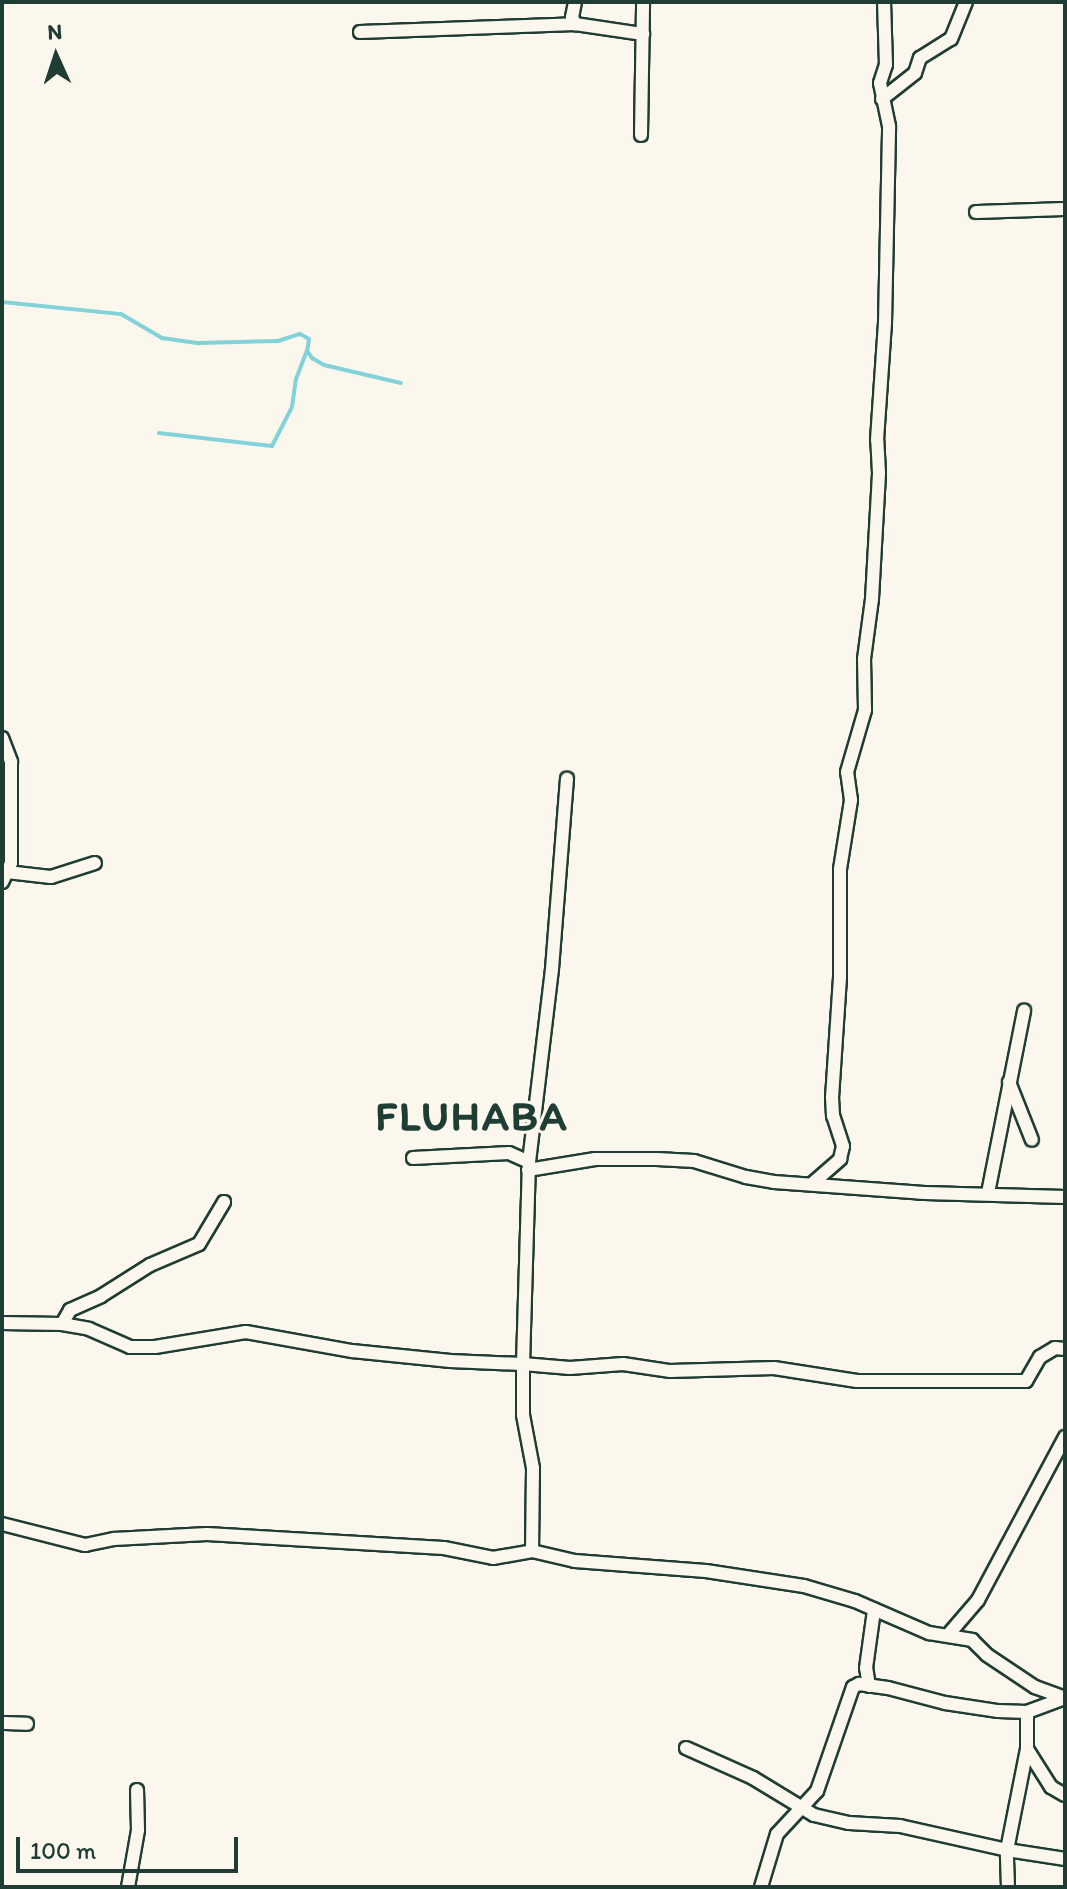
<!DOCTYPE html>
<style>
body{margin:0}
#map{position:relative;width:1067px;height:1889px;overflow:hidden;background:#fbf7ec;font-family:Itim,sans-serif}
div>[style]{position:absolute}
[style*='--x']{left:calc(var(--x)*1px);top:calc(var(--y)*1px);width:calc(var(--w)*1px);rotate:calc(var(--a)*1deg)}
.stream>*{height:4px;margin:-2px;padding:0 2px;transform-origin:2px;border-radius:2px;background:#82d3d9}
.roads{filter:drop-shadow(2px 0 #1f3d34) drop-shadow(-2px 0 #1f3d34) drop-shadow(0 2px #1f3d34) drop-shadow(0 -2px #1f3d34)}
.street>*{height:12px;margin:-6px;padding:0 6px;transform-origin:6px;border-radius:6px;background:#fbf7ec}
span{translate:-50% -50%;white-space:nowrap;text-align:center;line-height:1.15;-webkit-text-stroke:6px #fbf7ec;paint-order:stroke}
.district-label{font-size:42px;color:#1f3d34;font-weight:700;letter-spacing:2px}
.frame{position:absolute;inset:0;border:4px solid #1f3d34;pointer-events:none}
.north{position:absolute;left:16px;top:16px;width:80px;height:80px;-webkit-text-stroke:6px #fbf7ec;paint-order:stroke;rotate:357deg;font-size:22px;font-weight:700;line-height:32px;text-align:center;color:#1f3d34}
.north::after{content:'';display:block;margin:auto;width:28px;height:36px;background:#1f3d34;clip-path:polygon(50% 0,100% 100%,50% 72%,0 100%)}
.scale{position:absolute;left:16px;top:1837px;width:222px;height:36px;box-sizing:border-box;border:4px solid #1f3d34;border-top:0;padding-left:10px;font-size:24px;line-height:28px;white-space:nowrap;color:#1f3d34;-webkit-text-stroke:6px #fbf7ec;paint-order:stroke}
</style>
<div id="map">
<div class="stream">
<div style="--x:2;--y:302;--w:120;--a:5.8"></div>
<div style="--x:121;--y:314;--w:48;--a:30.3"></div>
<div style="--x:162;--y:338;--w:37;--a:8"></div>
<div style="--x:199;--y:343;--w:79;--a:-1.5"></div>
<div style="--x:278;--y:341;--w:23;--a:-18"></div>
<div style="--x:300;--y:334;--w:10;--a:29"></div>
<div style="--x:309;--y:339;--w:12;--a:99"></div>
<div style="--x:307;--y:351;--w:9;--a:54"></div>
<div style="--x:312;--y:358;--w:14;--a:30"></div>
<div style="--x:324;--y:365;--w:79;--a:13.2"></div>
<div style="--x:159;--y:433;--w:114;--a:6.6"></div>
<div style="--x:272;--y:446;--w:44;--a:-62.9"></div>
<div style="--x:292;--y:407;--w:28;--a:-82"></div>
<div style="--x:296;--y:379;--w:30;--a:-69"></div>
</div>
<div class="roads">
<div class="street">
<div style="--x:575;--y:2;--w:15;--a:101"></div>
<div style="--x:572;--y:17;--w:8;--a:67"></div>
<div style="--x:575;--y:24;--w:69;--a:8.4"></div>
<div style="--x:360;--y:32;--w:215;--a:-2.1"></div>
<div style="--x:882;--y:99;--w:42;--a:-38.2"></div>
<div style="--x:915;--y:73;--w:16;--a:-72"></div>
<div style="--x:920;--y:58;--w:36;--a:-32"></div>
<div style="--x:951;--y:39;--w:40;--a:-68"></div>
<div style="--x:641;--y:135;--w:133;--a:-89.1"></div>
<div style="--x:976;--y:212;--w:89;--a:-1.9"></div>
<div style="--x:2;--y:738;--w:26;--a:69"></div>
<div style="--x:11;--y:762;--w:101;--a:90"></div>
<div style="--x:11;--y:863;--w:21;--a:115"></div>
<div style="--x:7;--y:872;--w:44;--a:6.5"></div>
<div style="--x:51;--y:877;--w:46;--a:-17.7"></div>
<div style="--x:1009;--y:1082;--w:62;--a:68.4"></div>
<div style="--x:413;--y:1158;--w:96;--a:-3"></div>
<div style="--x:509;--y:1153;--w:22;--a:24"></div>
<div style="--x:528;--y:1170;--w:68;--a:-9.3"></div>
<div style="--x:595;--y:1159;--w:62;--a:0"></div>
<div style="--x:657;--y:1159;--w:37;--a:3"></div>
<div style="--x:694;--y:1161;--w:54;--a:17.1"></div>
<div style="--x:746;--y:1177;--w:28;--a:10"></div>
<div style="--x:774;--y:1182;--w:151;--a:4.2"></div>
<div style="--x:925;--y:1193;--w:140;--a:1.6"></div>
<div style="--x:814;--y:1182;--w:35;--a:-41"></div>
<div style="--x:840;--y:1159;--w:13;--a:-77"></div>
<div style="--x:843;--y:1146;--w:32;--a:-108"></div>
<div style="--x:833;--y:1116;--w:18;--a:-93"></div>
<div style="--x:832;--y:1098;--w:121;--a:-86.2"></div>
<div style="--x:840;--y:977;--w:108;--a:-90"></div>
<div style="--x:840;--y:869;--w:70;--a:-80.9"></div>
<div style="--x:851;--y:800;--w:28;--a:-98"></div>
<div style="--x:847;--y:772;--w:65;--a:-73.8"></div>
<div style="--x:865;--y:710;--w:51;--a:-91.1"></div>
<div style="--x:864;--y:659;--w:61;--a:-82.4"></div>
<div style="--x:872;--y:599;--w:126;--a:-86.8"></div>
<div style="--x:879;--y:473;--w:33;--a:-93"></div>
<div style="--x:877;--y:440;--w:117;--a:-86.1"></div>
<div style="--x:885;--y:323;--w:197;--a:-88.8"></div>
<div style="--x:889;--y:126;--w:44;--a:-101.8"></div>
<div style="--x:880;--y:83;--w:19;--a:-72"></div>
<div style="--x:886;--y:65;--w:63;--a:-91.8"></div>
<div style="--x:988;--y:1193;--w:186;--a:-78.8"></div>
<div style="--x:2;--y:1323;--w:60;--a:1"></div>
<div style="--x:62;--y:1324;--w:27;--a:10"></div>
<div style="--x:89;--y:1329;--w:45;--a:23.7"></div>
<div style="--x:130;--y:1347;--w:25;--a:0"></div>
<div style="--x:155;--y:1347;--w:92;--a:-9.4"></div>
<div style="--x:246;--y:1332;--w:108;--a:10.2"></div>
<div style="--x:352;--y:1351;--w:99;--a:5.8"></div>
<div style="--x:450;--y:1361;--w:73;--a:2.4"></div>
<div style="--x:523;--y:1364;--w:202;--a:-88.3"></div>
<div style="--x:529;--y:1162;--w:194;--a:-83.2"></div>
<div style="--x:552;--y:969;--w:191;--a:-85.5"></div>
<div style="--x:62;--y:1324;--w:16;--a:-60"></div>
<div style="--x:70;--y:1310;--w:34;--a:-24"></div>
<div style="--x:101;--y:1296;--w:58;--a:-32.3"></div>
<div style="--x:150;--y:1265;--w:53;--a:-23.2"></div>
<div style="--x:199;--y:1244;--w:49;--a:-59.2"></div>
<div style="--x:2;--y:1524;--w:86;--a:14.2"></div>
<div style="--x:85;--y:1545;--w:30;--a:-12"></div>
<div style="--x:114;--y:1539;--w:93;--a:-3.1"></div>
<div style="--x:207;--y:1534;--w:237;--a:3.4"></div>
<div style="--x:444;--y:1548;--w:50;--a:11.5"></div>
<div style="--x:493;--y:1558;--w:40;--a:-10"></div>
<div style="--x:532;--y:1551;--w:44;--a:13.1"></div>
<div style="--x:575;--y:1561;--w:131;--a:4.4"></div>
<div style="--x:706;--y:1571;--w:99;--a:8.7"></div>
<div style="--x:804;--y:1586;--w:53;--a:16.4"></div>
<div style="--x:855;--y:1601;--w:81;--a:23.4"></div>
<div style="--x:929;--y:1633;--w:44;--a:9.2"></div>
<div style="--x:972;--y:1640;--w:21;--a:45"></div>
<div style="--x:987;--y:1655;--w:58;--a:33.7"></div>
<div style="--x:1035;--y:1687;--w:32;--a:20"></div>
<div style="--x:532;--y:1551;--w:83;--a:-89.3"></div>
<div style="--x:533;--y:1468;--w:54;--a:-100.7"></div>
<div style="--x:523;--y:1415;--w:51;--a:-90"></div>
<div style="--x:523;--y:1364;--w:47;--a:4.9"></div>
<div style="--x:570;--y:1368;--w:53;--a:-4.3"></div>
<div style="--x:623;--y:1364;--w:48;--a:8.5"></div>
<div style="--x:670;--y:1371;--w:104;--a:-1.7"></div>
<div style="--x:774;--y:1368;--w:84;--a:8.9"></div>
<div style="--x:857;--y:1381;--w:169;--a:0"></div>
<div style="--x:1026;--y:1381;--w:28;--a:-60"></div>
<div style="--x:1040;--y:1357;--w:17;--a:-31"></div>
<div style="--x:1055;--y:1348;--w:10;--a:6"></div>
<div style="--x:948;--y:1635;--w:46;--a:-49.4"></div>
<div style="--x:978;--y:1600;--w:185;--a:-61.9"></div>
<div style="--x:869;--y:1686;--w:18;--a:-99"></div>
<div style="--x:866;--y:1668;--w:59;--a:-82.1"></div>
<div style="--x:2;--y:1723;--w:25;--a:2"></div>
<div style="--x:686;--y:1748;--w:73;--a:24.1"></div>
<div style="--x:753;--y:1778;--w:71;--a:31.2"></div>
<div style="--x:814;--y:1815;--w:36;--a:13"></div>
<div style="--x:849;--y:1823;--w:51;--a:3.4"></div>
<div style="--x:900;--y:1826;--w:110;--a:12.6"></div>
<div style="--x:1007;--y:1850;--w:59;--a:8.8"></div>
<div style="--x:1027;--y:1749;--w:45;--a:57.7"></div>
<div style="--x:1051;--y:1787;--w:16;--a:30"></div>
<div style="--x:128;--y:1887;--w:58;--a:-80"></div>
<div style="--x:138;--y:1830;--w:40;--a:-91.4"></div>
<div style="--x:761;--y:1887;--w:55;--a:-73.2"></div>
<div style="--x:777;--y:1834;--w:59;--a:-47.1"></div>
<div style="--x:817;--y:1791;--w:110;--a:-70.9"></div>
<div style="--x:853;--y:1687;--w:7;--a:-27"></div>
<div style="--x:859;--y:1684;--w:29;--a:8"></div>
<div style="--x:888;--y:1688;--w:59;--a:14.7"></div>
<div style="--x:945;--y:1703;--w:54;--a:8.6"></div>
<div style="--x:998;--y:1711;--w:29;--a:2"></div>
<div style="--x:1027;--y:1712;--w:40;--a:-20.2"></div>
<div style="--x:1008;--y:1887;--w:37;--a:-92"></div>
<div style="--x:1007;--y:1850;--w:103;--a:-78.8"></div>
<div style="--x:1027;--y:1749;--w:37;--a:-90"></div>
</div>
</div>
<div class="district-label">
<span style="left:472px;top:1116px">FLUHABA</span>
</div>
<div class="frame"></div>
<div class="north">N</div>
<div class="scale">100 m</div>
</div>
